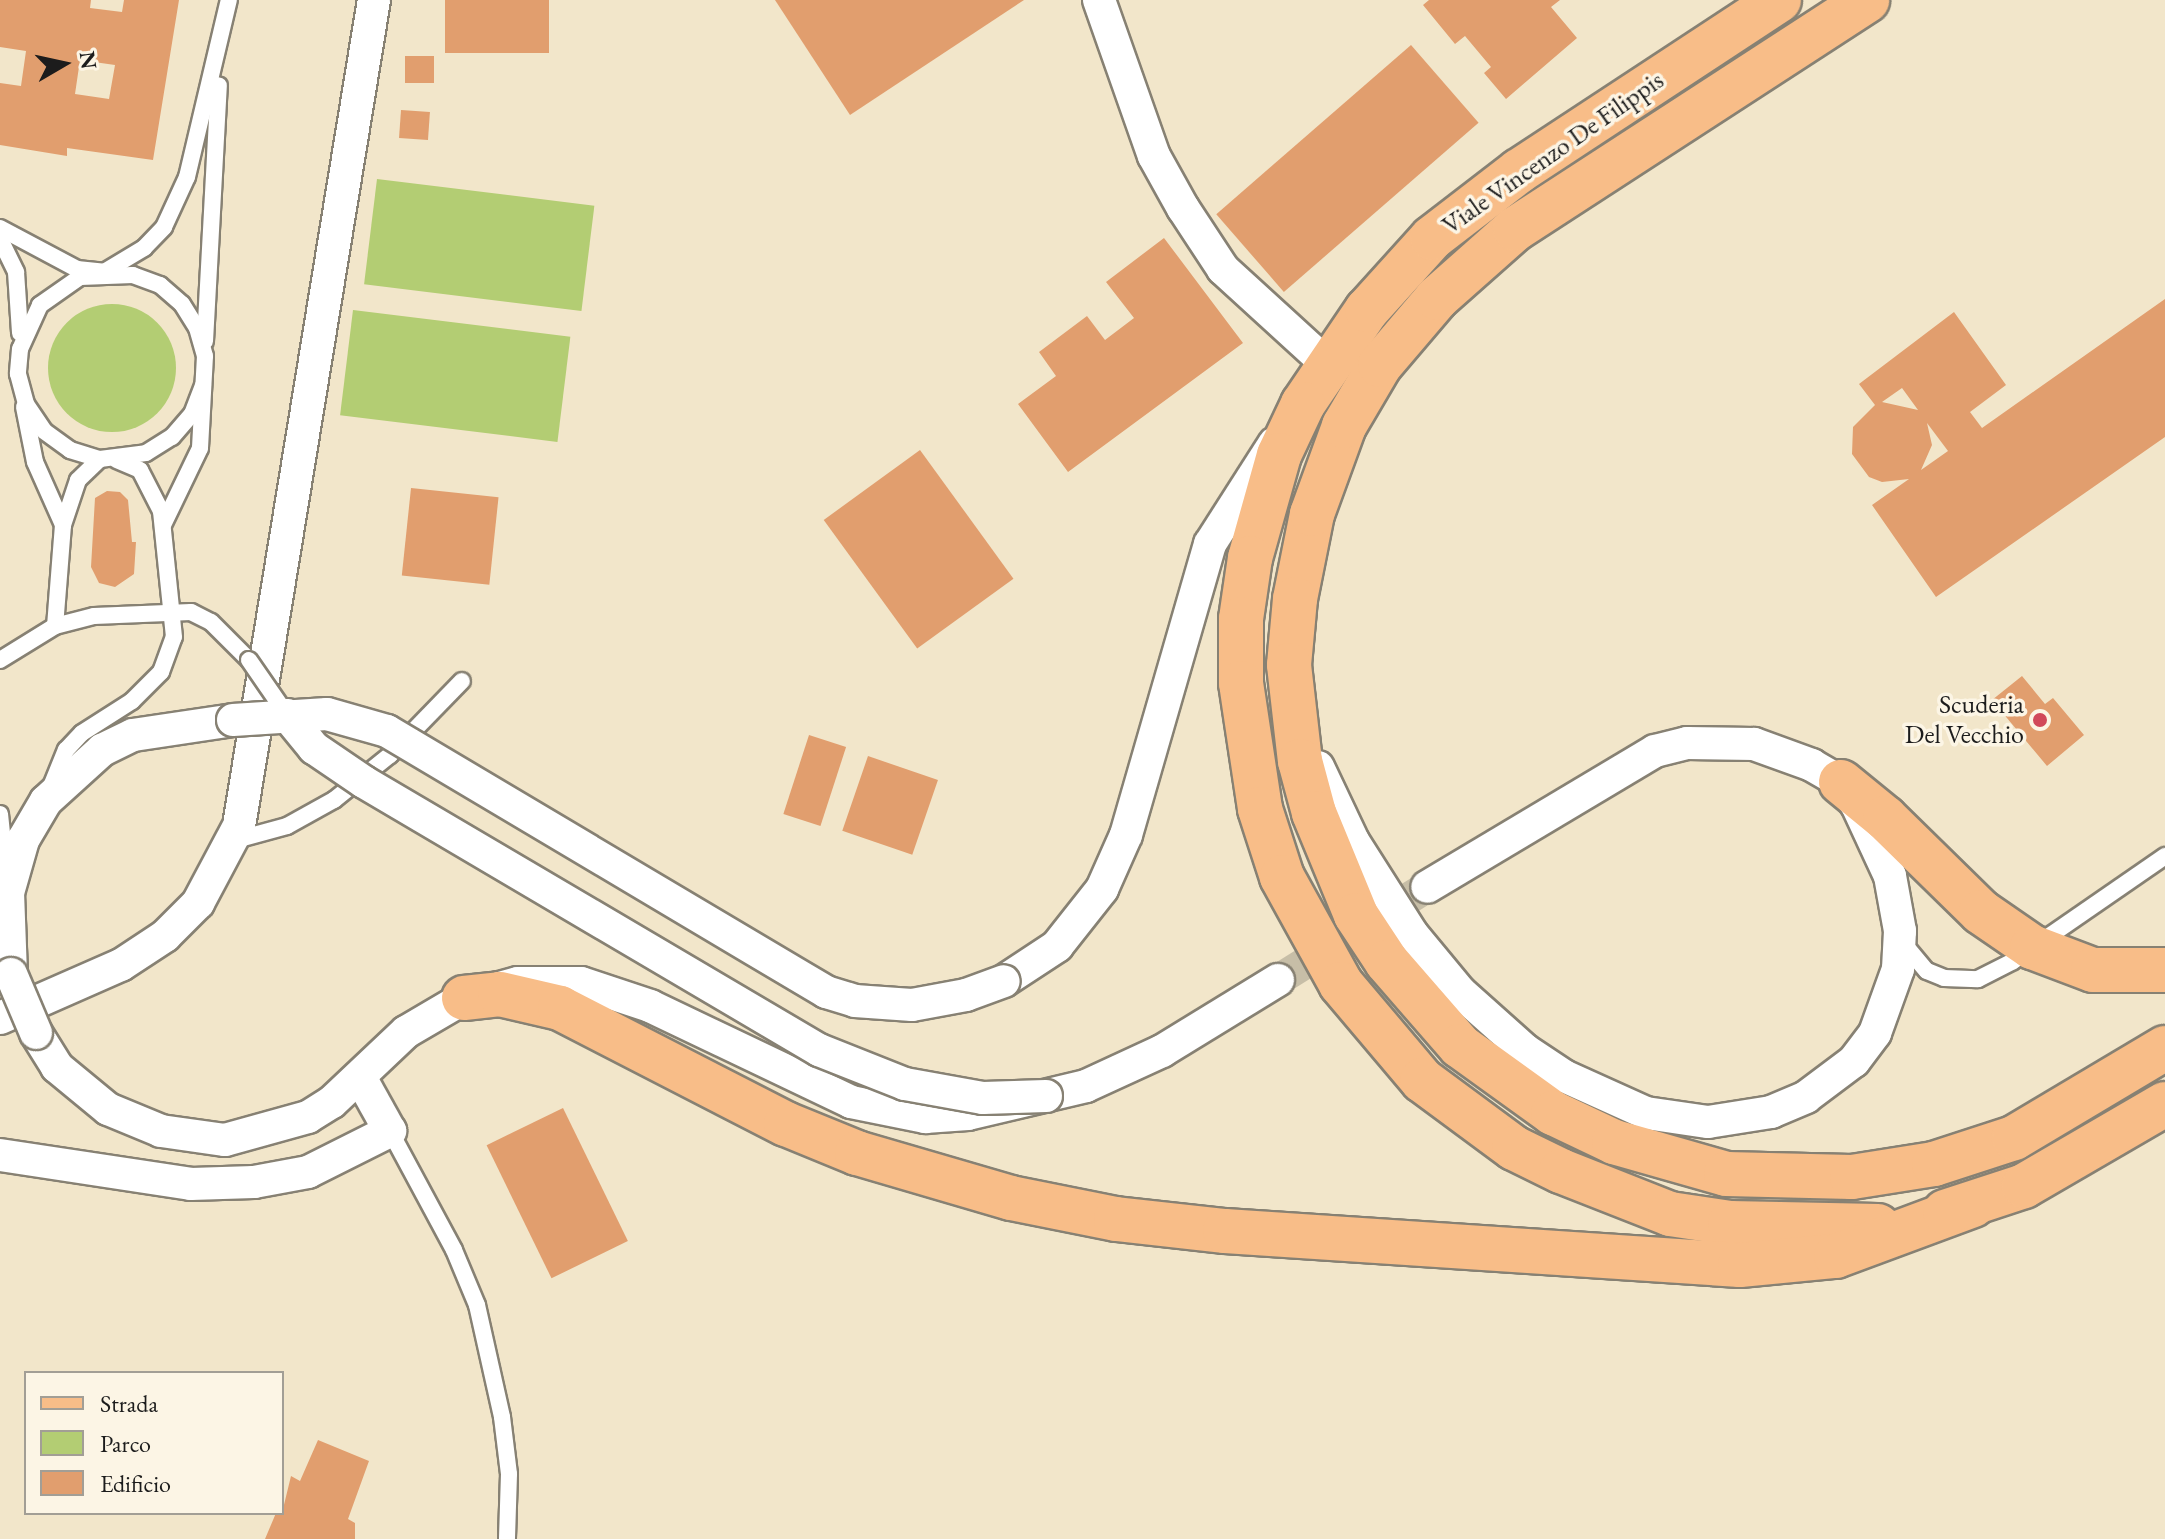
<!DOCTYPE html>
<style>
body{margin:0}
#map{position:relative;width:2165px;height:1539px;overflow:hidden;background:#f2e6ca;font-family:"EB Garamond",serif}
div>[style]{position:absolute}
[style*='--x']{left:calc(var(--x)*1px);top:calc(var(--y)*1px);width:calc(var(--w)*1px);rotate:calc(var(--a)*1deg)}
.green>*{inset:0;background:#b3cd73;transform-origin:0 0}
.round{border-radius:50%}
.building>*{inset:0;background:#e19e6e;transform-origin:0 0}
.minor-tunnel>*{height:32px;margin-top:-16px;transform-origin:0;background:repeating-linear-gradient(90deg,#c7bea7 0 32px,transparent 0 48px)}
.roads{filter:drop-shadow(2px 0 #878173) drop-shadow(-2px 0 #878173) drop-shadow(0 2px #878173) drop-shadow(0 -2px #878173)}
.service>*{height:16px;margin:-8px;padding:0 8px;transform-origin:8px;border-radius:8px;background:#fff}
.minor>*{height:32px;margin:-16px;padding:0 16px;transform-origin:16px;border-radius:16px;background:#fff}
.primary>*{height:44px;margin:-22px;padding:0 22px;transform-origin:22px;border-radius:22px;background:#f8bd88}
.trunk>*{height:44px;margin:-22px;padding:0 22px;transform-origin:22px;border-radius:22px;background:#f8bd88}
.bridges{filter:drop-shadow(2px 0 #878173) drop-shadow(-2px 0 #878173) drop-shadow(0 2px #878173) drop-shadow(0 -2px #878173)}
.service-bridge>*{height:16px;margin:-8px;padding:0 8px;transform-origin:8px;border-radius:8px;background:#fff}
.minor-bridge>*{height:32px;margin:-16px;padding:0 16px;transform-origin:16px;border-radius:16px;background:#fff}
.dots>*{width:22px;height:22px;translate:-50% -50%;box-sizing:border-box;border:4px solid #fcf5e5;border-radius:50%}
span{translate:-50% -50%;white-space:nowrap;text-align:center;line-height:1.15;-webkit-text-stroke:7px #fcf5e5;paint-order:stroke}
.street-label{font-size:26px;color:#1c1c1c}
.poi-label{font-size:26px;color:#1c1c1c}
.right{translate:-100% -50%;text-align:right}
.legend{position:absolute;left:24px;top:1371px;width:260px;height:144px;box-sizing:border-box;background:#fcf5e5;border:2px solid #a29e95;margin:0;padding:10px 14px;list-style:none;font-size:24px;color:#1c1c1c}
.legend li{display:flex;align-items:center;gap:16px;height:40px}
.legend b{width:40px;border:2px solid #a29e95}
.north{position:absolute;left:24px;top:24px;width:80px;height:80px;-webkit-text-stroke:6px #fcf5e5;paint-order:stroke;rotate:81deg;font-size:22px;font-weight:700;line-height:32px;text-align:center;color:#1c1c1c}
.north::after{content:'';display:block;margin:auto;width:28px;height:36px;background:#1c1c1c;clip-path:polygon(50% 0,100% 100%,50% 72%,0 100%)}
</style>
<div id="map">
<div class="green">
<div style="left:377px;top:179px;width:219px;height:106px;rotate:7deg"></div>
<div class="round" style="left:48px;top:304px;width:128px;height:128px"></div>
<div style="left:353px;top:310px;width:219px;height:106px;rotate:7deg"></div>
</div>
<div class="building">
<div style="clip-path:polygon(evenodd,0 0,91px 0,90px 8px,122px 12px,124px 0,179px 0,153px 160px,67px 148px,67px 156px,0 145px,0 83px,21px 86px,26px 51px,0 47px,0 0,80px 60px,115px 65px,109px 99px,75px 94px,80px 60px)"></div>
<div style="left:445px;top:0;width:104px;height:53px"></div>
<div style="clip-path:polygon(775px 0,1024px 0,850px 115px)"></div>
<div style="clip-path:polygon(1429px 0,1560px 0,1551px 7px,1577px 38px,1506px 99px,1484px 73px,1491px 67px,1465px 36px,1455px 44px,1423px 5px)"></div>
<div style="left:1411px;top:45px;width:103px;height:258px;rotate:49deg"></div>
<div style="left:405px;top:56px;width:29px;height:27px"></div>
<div style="left:401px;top:110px;width:29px;height:28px;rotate:4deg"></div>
<div style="clip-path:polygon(1164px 238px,1243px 343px,1068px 472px,1018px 404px,1056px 376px,1039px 352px,1087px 316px,1105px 340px,1134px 318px,1106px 282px)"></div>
<div style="clip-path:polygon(evenodd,2165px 299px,2165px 437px,1936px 597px,1872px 505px,1909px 479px,1882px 482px,1869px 477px,1852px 454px,1853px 427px,1875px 405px,1859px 384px,1954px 312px,2006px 385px,1970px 412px,1982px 428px,2165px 299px,1902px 388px,1918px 410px,1882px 402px,1902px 388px,2165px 299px,1927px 423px,1948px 451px,1921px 470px,1932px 445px,1927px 423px)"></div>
<div style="left:920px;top:450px;width:159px;height:119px;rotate:54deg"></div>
<div style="left:411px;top:488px;width:88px;height:88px;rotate:6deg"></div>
<div style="clip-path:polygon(107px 491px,120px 492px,128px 500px,132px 542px,136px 542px,134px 574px,115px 587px,99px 583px,91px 567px,95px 498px)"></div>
<div style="clip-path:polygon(2022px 676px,2045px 704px,2053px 698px,2084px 735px,2047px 766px,1992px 700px)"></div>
<div style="left:809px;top:735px;width:39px;height:83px;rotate:18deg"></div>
<div style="left:868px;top:756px;width:74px;height:79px;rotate:19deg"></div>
<div style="left:563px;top:1108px;width:148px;height:85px;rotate:64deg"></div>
<div style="clip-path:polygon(318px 1440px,369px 1461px,348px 1519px,355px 1523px,355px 1539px,265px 1539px,276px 1513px,282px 1513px,291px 1476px,300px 1481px)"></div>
</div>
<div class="minor-tunnel">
<div style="--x:1278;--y:980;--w:176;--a:-32"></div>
</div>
<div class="roads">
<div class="service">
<div style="--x:0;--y:228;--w:87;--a:28"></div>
<div style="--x:77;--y:269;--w:27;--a:6"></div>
<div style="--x:104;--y:272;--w:47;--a:-31"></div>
<div style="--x:144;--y:248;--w:29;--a:-46"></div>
<div style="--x:164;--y:227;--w:55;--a:-65.3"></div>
<div style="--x:187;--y:177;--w:182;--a:-76.7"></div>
<div style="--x:0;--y:239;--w:37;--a:64"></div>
<div style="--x:16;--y:272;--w:61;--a:86.2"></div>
<div style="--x:205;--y:341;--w:256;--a:-86.9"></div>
<div style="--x:24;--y:407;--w:56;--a:78.7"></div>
<div style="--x:35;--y:462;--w:69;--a:66"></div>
<div style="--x:63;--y:525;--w:47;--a:-71.6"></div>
<div style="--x:78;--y:480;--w:30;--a:-44"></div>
<div style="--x:63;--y:525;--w:101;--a:94.5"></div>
<div style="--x:55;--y:626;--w:40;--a:-14.4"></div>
<div style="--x:94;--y:616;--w:97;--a:-2.4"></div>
<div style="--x:191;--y:612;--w:22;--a:27"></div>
<div style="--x:211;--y:622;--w:54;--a:45"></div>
<div style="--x:163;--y:525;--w:85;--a:-64.3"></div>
<div style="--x:200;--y:448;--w:92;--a:-86.9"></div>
<div style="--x:205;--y:356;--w:29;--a:-106"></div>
<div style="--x:197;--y:328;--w:28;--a:-122"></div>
<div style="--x:182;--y:304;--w:29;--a:-139"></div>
<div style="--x:160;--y:285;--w:29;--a:-160"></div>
<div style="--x:133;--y:275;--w:53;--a:177.8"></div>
<div style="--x:80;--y:277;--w:49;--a:145"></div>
<div style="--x:40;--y:305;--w:48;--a:114.4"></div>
<div style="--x:20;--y:349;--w:25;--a:95"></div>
<div style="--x:18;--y:374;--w:31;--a:75"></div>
<div style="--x:26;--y:404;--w:32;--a:56"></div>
<div style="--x:44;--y:431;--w:32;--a:36"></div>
<div style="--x:70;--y:450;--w:31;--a:17"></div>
<div style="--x:100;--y:459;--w:46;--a:-7.4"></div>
<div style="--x:146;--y:453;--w:31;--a:-32"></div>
<div style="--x:172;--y:437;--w:30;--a:-49"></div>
<div style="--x:192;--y:414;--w:31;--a:-69"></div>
<div style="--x:0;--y:660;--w:65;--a:-31.7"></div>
<div style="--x:52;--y:784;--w:37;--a:-68"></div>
<div style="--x:66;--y:750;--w:23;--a:-47"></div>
<div style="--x:82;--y:733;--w:59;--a:-32.6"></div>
<div style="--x:132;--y:701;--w:41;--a:-45"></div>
<div style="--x:161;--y:672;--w:37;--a:-70"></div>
<div style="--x:174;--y:637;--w:127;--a:-95.9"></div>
<div style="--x:161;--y:511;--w:46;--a:-117.1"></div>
<div style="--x:140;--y:470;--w:25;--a:-157"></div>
<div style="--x:0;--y:814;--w:58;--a:84.1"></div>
<div style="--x:232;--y:841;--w:57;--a:-15.3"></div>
<div style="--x:287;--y:826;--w:54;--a:-29"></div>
<div style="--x:334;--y:800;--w:72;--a:-38.8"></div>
<div style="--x:390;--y:755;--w:103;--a:-45.8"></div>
<div style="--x:1904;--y:944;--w:35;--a:50"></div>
<div style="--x:1927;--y:971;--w:18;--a:22"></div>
<div style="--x:1944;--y:978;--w:34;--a:2"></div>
<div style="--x:1978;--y:979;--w:39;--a:-27"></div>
<div style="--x:2013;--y:961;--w:185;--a:-34.6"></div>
<div style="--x:390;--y:1131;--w:135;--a:61.7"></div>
<div style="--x:454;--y:1250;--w:60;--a:67.3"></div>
<div style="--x:477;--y:1305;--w:115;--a:77.4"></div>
<div style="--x:502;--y:1417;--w:57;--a:83"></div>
<div style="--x:509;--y:1474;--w:65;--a:91.8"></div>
</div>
<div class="minor">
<div style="--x:1099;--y:0;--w:165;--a:70.6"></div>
<div style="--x:1154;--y:156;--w:60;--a:60.9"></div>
<div style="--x:1183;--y:208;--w:73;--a:56.7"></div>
<div style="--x:1223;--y:269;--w:139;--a:42.4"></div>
<div style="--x:1318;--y:767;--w:82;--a:64.7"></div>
<div style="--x:1353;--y:841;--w:110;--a:57.6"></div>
<div style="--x:1412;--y:934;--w:75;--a:50.4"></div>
<div style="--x:1460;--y:992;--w:87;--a:41.7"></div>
<div style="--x:1525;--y:1050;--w:47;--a:33.7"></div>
<div style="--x:1564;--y:1076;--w:90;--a:24.3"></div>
<div style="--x:1646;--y:1113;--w:63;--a:8.3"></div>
<div style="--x:1708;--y:1122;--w:64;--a:-9"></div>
<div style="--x:1771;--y:1112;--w:38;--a:-23"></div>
<div style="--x:1806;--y:1097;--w:60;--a:-36.9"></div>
<div style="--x:1854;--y:1061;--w:35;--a:-53"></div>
<div style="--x:1875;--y:1033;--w:68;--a:-70.2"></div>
<div style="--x:1898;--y:969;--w:38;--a:-87"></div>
<div style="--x:1900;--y:931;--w:56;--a:-100.3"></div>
<div style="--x:1890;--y:876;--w:78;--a:-114.9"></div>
<div style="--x:1857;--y:805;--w:28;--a:-125"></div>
<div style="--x:1841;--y:782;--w:34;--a:-150"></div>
<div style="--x:1812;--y:765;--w:62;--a:-160.1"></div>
<div style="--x:1754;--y:744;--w:67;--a:-179.1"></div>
<div style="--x:1687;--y:743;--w:33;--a:166"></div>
<div style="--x:1655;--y:751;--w:265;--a:149.2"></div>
<div style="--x:11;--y:974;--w:81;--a:-92.1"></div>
<div style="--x:8;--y:893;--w:55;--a:-74.2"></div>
<div style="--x:23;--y:840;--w:45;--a:-59.5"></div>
<div style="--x:46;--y:801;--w:76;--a:-42.3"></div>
<div style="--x:102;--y:750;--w:34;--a:-26"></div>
<div style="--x:133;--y:735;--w:101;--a:-8.5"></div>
<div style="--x:1004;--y:981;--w:64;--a:-33.4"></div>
<div style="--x:1057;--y:946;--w:73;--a:-51.7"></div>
<div style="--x:1102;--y:889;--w:59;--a:-66"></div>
<div style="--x:1126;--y:835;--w:303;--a:-73.9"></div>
<div style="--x:1210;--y:544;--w:119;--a:-57.4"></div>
<div style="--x:0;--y:1018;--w:132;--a:-23.7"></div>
<div style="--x:121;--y:965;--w:53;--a:-33.4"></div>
<div style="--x:165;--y:936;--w:47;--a:-45"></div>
<div style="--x:198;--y:903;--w:87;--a:-62"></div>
<div style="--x:239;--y:826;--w:837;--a:-80.72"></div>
<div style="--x:36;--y:1033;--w:40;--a:58"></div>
<div style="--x:57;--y:1067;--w:66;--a:39.5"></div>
<div style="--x:108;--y:1109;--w:57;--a:22.5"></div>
<div style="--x:161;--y:1131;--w:65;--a:8"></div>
<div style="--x:225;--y:1140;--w:86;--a:-15.5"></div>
<div style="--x:308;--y:1117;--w:28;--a:-32"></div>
<div style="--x:332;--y:1102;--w:102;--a:-43.4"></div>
<div style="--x:406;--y:1032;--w:67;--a:-30.4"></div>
<div style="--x:464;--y:998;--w:56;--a:-15.5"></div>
<div style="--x:518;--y:983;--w:63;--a:0"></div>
<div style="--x:581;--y:983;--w:73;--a:18.4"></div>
<div style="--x:650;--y:1006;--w:223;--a:25.5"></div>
<div style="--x:851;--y:1102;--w:76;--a:11.5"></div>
<div style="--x:925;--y:1117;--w:43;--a:-4"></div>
<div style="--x:968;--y:1114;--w:121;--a:-13.3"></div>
<div style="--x:1086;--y:1086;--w:84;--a:-24.7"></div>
<div style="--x:1162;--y:1051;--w:136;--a:-31.5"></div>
<div style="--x:0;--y:1155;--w:193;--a:8.6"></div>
<div style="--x:191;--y:1184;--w:63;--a:-1.8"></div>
<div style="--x:254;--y:1182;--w:55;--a:-10.5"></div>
<div style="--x:308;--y:1172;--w:92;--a:-26.6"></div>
<div style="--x:390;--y:1131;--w:62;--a:-119.1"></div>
</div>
<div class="primary">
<div style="--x:1303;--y:404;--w:114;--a:-55.8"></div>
<div style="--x:1367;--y:310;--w:97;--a:-47.9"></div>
<div style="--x:1432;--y:238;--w:110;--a:-37.6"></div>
<div style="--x:1519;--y:171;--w:311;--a:-33.3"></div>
<div style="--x:1295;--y:599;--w:87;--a:-78.7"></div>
<div style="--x:1312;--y:514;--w:94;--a:-70"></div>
<div style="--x:1344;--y:426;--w:71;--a:-59.5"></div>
<div style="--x:1380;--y:365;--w:88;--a:-49.6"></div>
<div style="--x:1437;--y:298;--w:104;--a:-41.5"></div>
<div style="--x:1515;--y:229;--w:420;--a:-33"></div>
</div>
<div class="trunk">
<div style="--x:1303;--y:404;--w:56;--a:115.2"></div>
<div style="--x:1279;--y:455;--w:107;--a:105.7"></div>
<div style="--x:1250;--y:558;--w:62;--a:98.4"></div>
<div style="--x:1241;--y:619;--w:64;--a:90"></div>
<div style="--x:1241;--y:683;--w:127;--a:81.4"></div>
<div style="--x:1260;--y:809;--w:71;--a:72.1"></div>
<div style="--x:1282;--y:877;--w:122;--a:61.1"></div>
<div style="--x:1341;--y:984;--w:126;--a:49.8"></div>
<div style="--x:1422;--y:1080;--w:114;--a:36.5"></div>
<div style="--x:1514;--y:1148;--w:52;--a:26.1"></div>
<div style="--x:1561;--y:1171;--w:117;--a:21.5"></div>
<div style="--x:1670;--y:1214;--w:61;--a:8.5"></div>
<div style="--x:1730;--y:1223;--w:148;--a:1.2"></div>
<div style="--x:1295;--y:599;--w:66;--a:95.2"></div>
<div style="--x:1289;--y:665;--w:97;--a:83.5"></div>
<div style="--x:1300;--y:761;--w:54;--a:74.9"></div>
<div style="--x:1314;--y:813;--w:110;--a:67.6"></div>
<div style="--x:1356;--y:915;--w:56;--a:56.6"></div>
<div style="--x:1387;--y:962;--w:111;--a:49"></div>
<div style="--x:1460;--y:1046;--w:115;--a:35.8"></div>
<div style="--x:1553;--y:1113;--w:68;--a:25.4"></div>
<div style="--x:1614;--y:1142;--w:116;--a:15.9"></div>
<div style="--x:1726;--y:1174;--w:126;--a:1.4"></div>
<div style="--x:1852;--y:1177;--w:83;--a:-9"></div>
<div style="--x:1934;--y:1164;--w:84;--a:-18"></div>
<div style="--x:2014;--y:1138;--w:176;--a:-30.8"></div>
<div style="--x:1841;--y:782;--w:57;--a:39.3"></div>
<div style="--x:1885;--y:818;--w:134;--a:44.4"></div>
<div style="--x:1981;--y:912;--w:62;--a:34.5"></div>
<div style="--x:2032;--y:947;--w:65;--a:20.7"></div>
<div style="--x:2093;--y:970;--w:72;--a:0"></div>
<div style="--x:464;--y:998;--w:36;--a:-6"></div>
<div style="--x:500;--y:994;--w:62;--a:13.1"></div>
<div style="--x:560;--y:1008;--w:254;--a:27.2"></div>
<div style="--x:786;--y:1124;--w:77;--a:22.2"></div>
<div style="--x:857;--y:1153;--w:160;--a:16.3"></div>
<div style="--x:1011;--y:1198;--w:107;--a:11.3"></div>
<div style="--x:1116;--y:1219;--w:110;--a:6.3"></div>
<div style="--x:1225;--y:1231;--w:516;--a:3.78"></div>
<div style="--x:1740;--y:1265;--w:96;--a:-5.4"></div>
<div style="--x:1836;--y:1256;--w:146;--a:-20.4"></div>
<div style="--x:1945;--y:1212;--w:83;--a:-18.2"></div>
<div style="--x:2024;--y:1186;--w:163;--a:-30.2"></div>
</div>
</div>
<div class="bridges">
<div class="service-bridge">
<div style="--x:249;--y:660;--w:67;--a:55.4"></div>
</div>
<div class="minor-bridge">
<div style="--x:287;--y:715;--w:43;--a:50.7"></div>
<div style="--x:314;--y:748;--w:60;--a:34.2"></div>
<div style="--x:364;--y:782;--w:528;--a:30.5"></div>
<div style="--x:819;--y:1050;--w:92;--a:21.6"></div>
<div style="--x:905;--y:1084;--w:79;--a:10.2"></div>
<div style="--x:983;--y:1098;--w:63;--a:-1.8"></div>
<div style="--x:233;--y:720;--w:94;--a:-3.7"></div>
<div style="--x:327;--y:714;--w:62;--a:15.8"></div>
<div style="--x:387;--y:731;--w:511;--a:30.73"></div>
<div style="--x:826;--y:992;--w:30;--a:17"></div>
<div style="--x:855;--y:1001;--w:57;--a:4"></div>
<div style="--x:912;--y:1005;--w:55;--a:-10.5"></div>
<div style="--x:966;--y:995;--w:40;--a:-20.2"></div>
<div style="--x:11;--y:974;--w:64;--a:67"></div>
</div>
</div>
<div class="dots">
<div style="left:2040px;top:720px;background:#d1495b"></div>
</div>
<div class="street-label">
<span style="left:1553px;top:153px;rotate:-35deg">Viale Vincenzo De Filippis</span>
</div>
<div class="poi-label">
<span class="right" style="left:2024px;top:720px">Scuderia<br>Del Vecchio</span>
</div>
<ul class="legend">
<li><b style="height:10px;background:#f8bd88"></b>Strada</li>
<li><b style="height:22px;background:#b3cd73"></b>Parco</li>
<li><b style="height:22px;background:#e19e6e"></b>Edificio</li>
</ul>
<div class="north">N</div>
</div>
